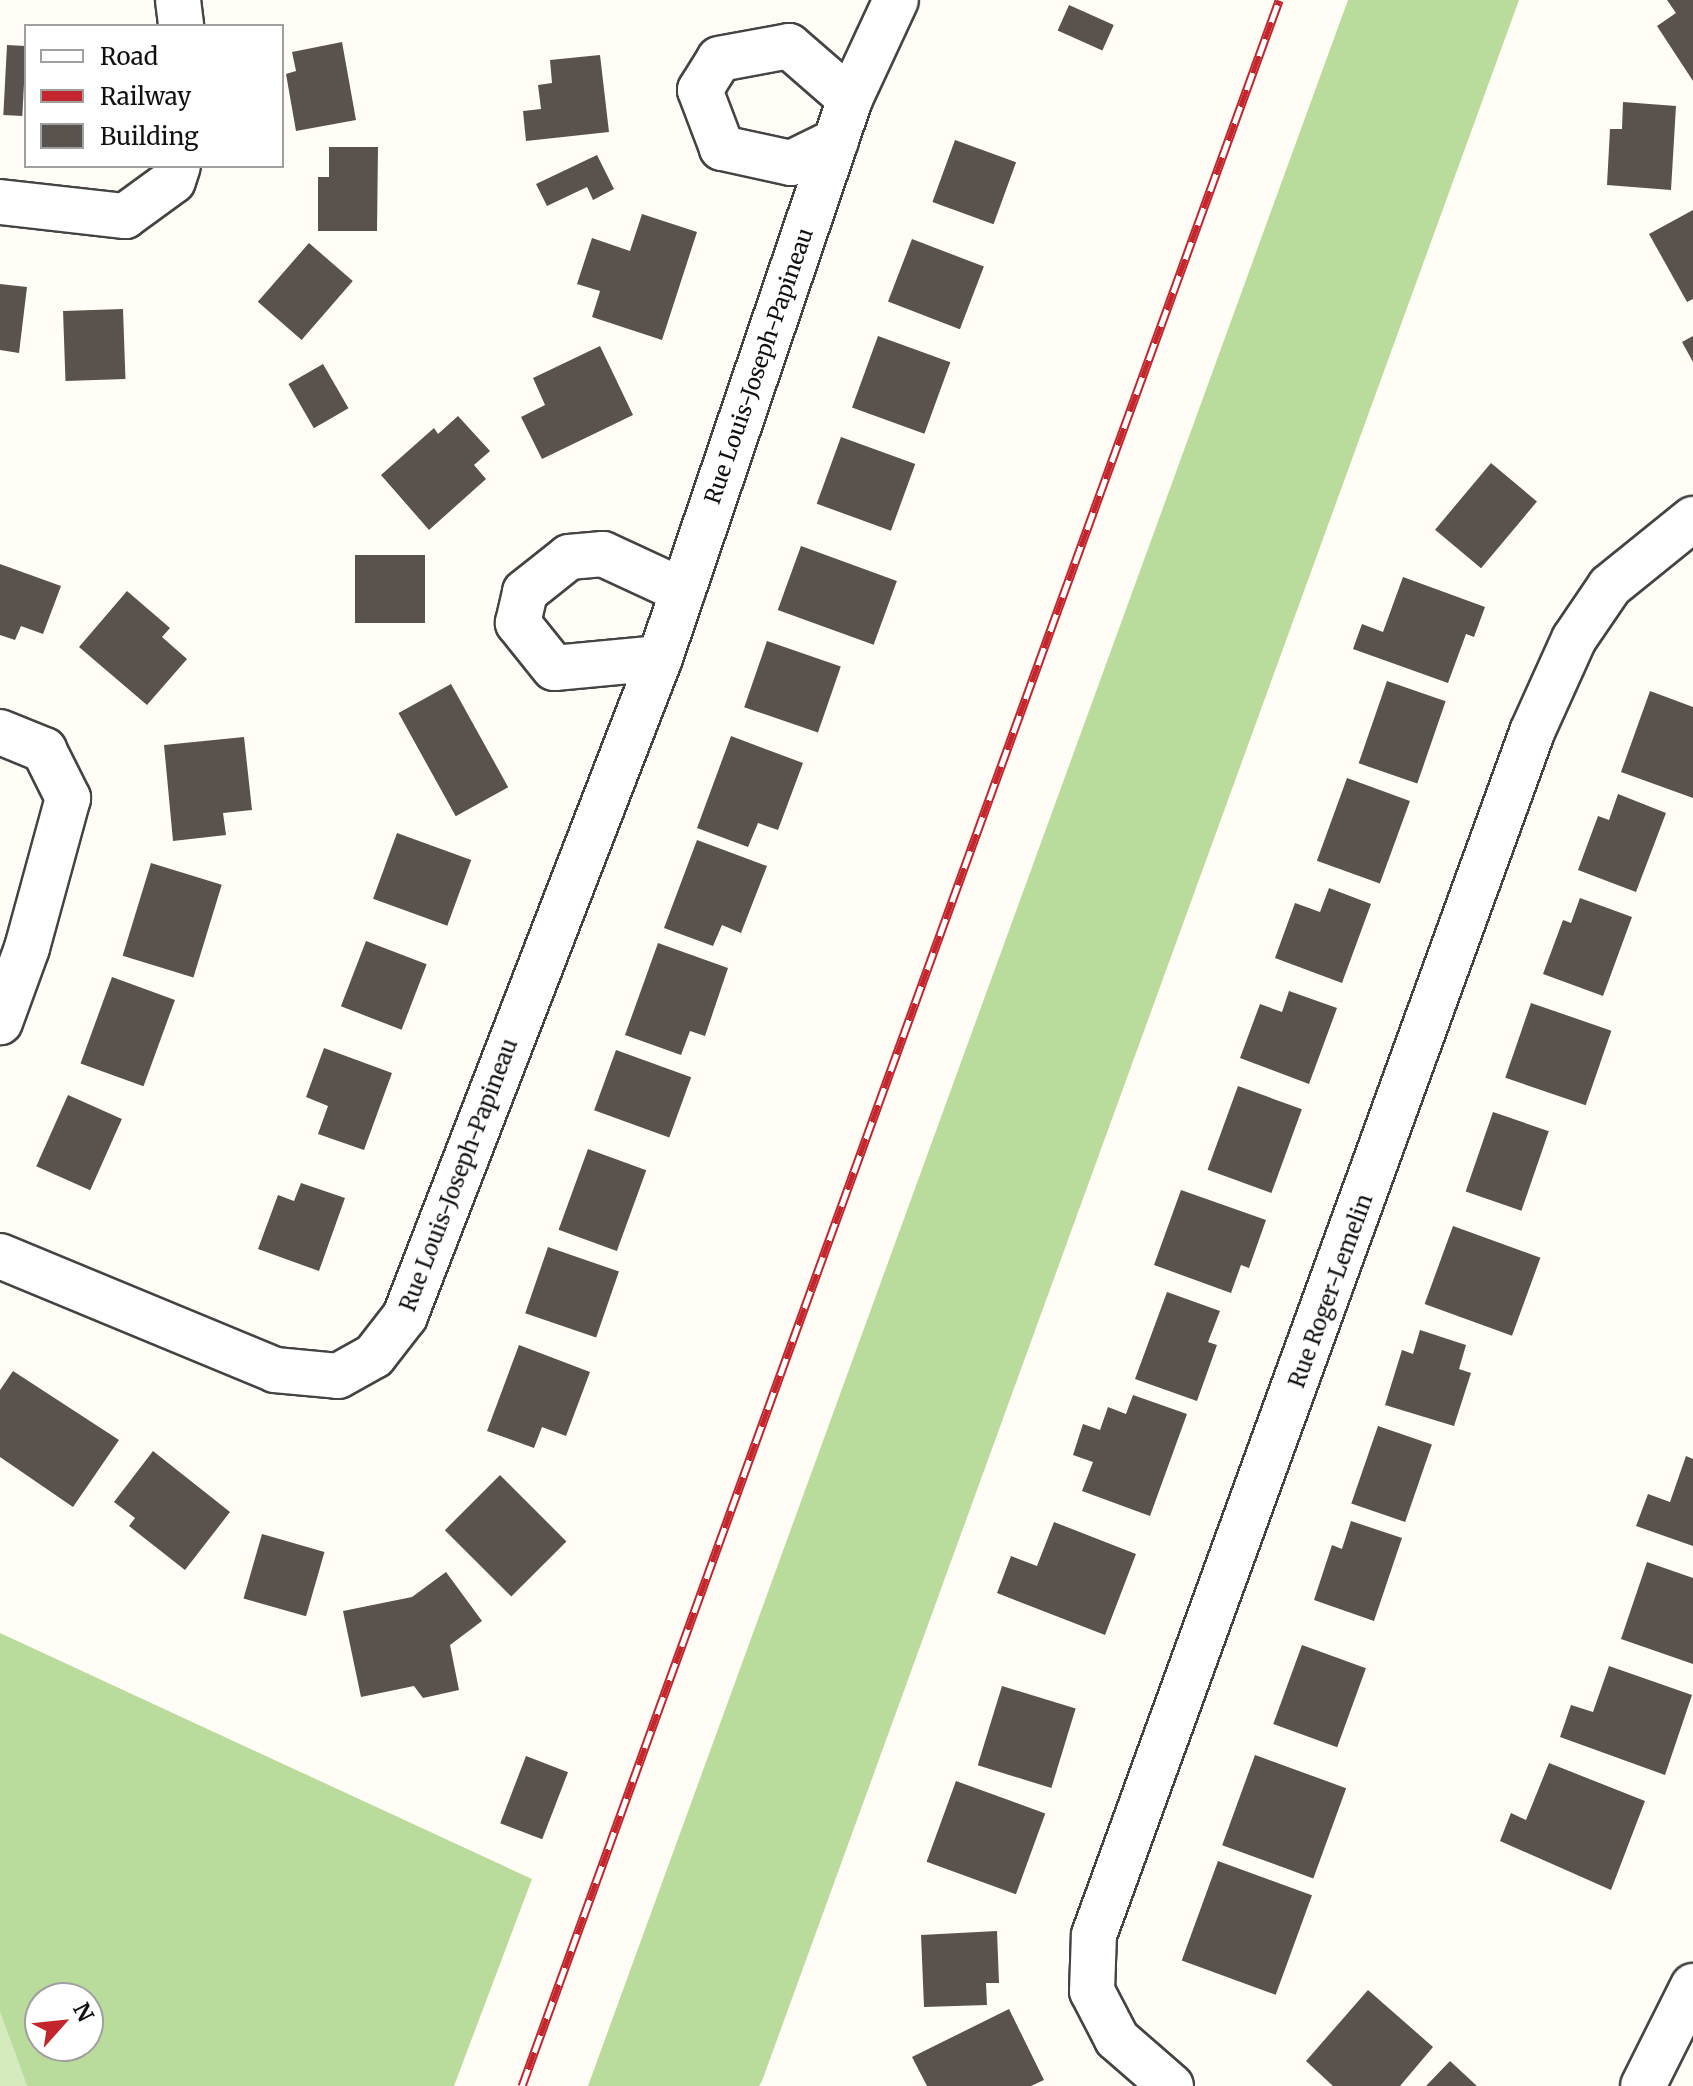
<!DOCTYPE html>
<style>
body{margin:0}
#map{position:relative;width:1693px;height:2086px;overflow:hidden;background:#fffdf5;font-family:Merriweather,serif}
div>[style]{position:absolute}
[style*='--x']{left:calc(var(--x)*1px);top:calc(var(--y)*1px);width:calc(var(--w)*1px);rotate:calc(var(--a)*1deg)}
.green>*{inset:0;background:#d5ebbd}
.forest>*{inset:0;background:#b9dc9c}
.building>*{inset:0;background:#5a524d;transform-origin:0 0}
.roads{filter:drop-shadow(2px 0 #444) drop-shadow(-2px 0 #444) drop-shadow(0 2px #444) drop-shadow(0 -2px #444)}
.street>*{height:44px;margin:-22px;padding:0 22px;transform-origin:22px;border-radius:22px;background:#fff}
.rail>*{height:9px;margin-top:-4.5px;transform-origin:0;background:repeating-linear-gradient(90deg,#fff 0 18px,#c4262e 0 36px);box-sizing:border-box;border-block:2px solid #c4262e}
span{translate:-50% -50%;white-space:nowrap;text-align:center;line-height:1.15;-webkit-text-stroke:8px #fff;paint-order:stroke}
.street-label{font-size:22px;color:#111}
.legend{position:absolute;left:24px;top:24px;width:260px;height:144px;box-sizing:border-box;background:#fff;border:2px solid #a0a0a0;margin:0;padding:10px 14px;list-style:none;font-size:24px;color:#111}
.legend li{display:flex;align-items:center;gap:16px;height:40px}
.legend b{width:40px;border:2px solid #a0a0a0}
.north{position:absolute;left:24px;top:1982px;width:80px;height:80px;box-sizing:border-box;background:#fff;border:2px solid #a0a0a0;border-radius:50%;rotate:63deg;font-size:22px;font-weight:700;line-height:32px;text-align:center;color:#111}
.north::after{content:'';display:block;margin:auto;width:28px;height:36px;background:#c4262e;clip-path:polygon(50% 0,100% 100%,50% 72%,0 100%)}
</style>
<div id="map">
<div class="green">
<div style="clip-path:polygon(0 2012px,27px 2086px,0 2086px)"></div>
</div>
<div class="forest">
<div style="clip-path:polygon(1348px 0,1519px 0,762px 2081px,759px 2086px,588px 2086px)"></div>
<div style="clip-path:polygon(evenodd,0 1633px,532px 1879px,454px 2086px,27px 2086px,0 2012px,0 1633px,40px 1998px,88px 1998px,88px 2046px,40px 2046px,40px 1998px)"></div>
</div>
<div class="building">
<div style="clip-path:polygon(1667px 0,1693px 0,1693px 81px,1657px 26px,1676px 13px)"></div>
<div style="left:1069px;top:5px;width:49px;height:28px;rotate:24deg"></div>
<div style="clip-path:polygon(342px 42px,356px 120px,296px 131px,286px 74px,296px 71px,292px 52px)"></div>
<div style="left:7px;top:45px;width:19px;height:70px;rotate:3deg"></div>
<div style="clip-path:polygon(600px 55px,609px 132px,526px 141px,523px 111px,541px 109px,538px 85px,552px 83px,550px 60px)"></div>
<div style="clip-path:polygon(1623px 102px,1676px 106px,1671px 190px,1607px 185px,1610px 129px,1622px 129px)"></div>
<div style="left:955px;top:140px;width:65px;height:66px;rotate:20deg"></div>
<div style="clip-path:polygon(329px 147px,378px 147px,377px 231px,318px 231px,318px 177px,329px 177px)"></div>
<div style="clip-path:polygon(597px 155px,614px 189px,593px 200px,587px 187px,547px 206px,536px 184px)"></div>
<div style="clip-path:polygon(1693px 210px,1693px 299px,1687px 302px,1649px 234px)"></div>
<div style="clip-path:polygon(642px 214px,697px 232px,662px 340px,592px 317px,600px 291px,577px 284px,592px 238px,630px 251px)"></div>
<div style="left:912px;top:239px;width:77px;height:67px;rotate:21deg"></div>
<div style="left:309px;top:243px;width:58px;height:78px;rotate:41deg"></div>
<div style="clip-path:polygon(0 284px,27px 287px,19px 353px,0 350px)"></div>
<div style="left:123px;top:309px;width:70px;height:60px;rotate:88deg"></div>
<div style="left:878px;top:336px;width:77px;height:76px;rotate:20deg"></div>
<div style="clip-path:polygon(1693px 336px,1693px 362px,1682px 342px)"></div>
<div style="clip-path:polygon(600px 346px,633px 415px,542px 459px,521px 417px,545px 405px,533px 378px)"></div>
<div style="left:323px;top:364px;width:51px;height:40px;rotate:60deg"></div>
<div style="clip-path:polygon(458px 416px,490px 451px,474px 465px,486px 479px,429px 530px,381px 475px,434px 428px,438px 434px)"></div>
<div style="left:841px;top:437px;width:79px;height:71px;rotate:20deg"></div>
<div style="left:1491px;top:463px;width:60px;height:87px;rotate:40deg"></div>
<div style="left:801px;top:546px;width:102px;height:68px;rotate:20deg"></div>
<div style="left:355px;top:555px;width:70px;height:68px"></div>
<div style="clip-path:polygon(0 564px,61px 586px,43px 634px,21px 626px,15px 640px,0 635px)"></div>
<div style="clip-path:polygon(1403px 577px,1485px 607px,1474px 637px,1466px 634px,1448px 683px,1353px 649px,1362px 624px,1383px 632px)"></div>
<div style="clip-path:polygon(127px 591px,170px 628px,162px 637px,187px 659px,147px 705px,79px 647px)"></div>
<div style="left:767px;top:641px;width:78px;height:70px;rotate:19deg"></div>
<div style="left:1387px;top:681px;width:62px;height:87px;rotate:19deg"></div>
<div style="left:451px;top:684px;width:118px;height:60px;rotate:61deg"></div>
<div style="clip-path:polygon(1650px 691px,1693px 707px,1693px 798px,1621px 772px)"></div>
<div style="clip-path:polygon(731px 736px,803px 763px,778px 830px,758px 823px,748px 847px,697px 828px)"></div>
<div style="clip-path:polygon(244px 737px,252px 810px,223px 813px,226px 835px,173px 841px,164px 745px)"></div>
<div style="left:1347px;top:778px;width:67px;height:88px;rotate:20deg"></div>
<div style="clip-path:polygon(1618px 794px,1666px 813px,1636px 892px,1578px 870px,1598px 816px,1609px 820px)"></div>
<div style="left:397px;top:833px;width:79px;height:70px;rotate:20deg"></div>
<div style="clip-path:polygon(697px 840px,767px 866px,741px 933px,722px 925px,713px 946px,664px 928px)"></div>
<div style="left:151px;top:863px;width:74px;height:97px;rotate:17deg"></div>
<div style="clip-path:polygon(1329px 888px,1371px 904px,1342px 983px,1275px 958px,1295px 903px,1320px 912px)"></div>
<div style="clip-path:polygon(1580px 898px,1632px 917px,1603px 996px,1543px 974px,1563px 920px,1571px 923px)"></div>
<div style="left:366px;top:941px;width:65px;height:70px;rotate:21deg"></div>
<div style="clip-path:polygon(658px 943px,728px 968px,705px 1036px,690px 1031px,681px 1055px,625px 1035px)"></div>
<div style="left:112px;top:977px;width:67px;height:92px;rotate:20deg"></div>
<div style="clip-path:polygon(1289px 991px,1337px 1008px,1309px 1084px,1240px 1058px,1260px 1004px,1282px 1012px)"></div>
<div style="left:1531px;top:1003px;width:85px;height:79px;rotate:19deg"></div>
<div style="clip-path:polygon(324px 1048px,392px 1073px,364px 1150px,318px 1134px,328px 1106px,306px 1097px)"></div>
<div style="left:616px;top:1050px;width:80px;height:64px;rotate:20deg"></div>
<div style="left:1238px;top:1086px;width:68px;height:89px;rotate:20deg"></div>
<div style="left:68px;top:1095px;width:59px;height:78px;rotate:24deg"></div>
<div style="left:1493px;top:1112px;width:59px;height:84px;rotate:19deg"></div>
<div style="left:588px;top:1149px;width:62px;height:86px;rotate:20deg"></div>
<div style="clip-path:polygon(301px 1183px,345px 1198px,319px 1271px,258px 1249px,278px 1195px,294px 1201px)"></div>
<div style="clip-path:polygon(1181px 1190px,1266px 1220px,1249px 1268px,1241px 1265px,1231px 1293px,1154px 1265px)"></div>
<div style="left:1453px;top:1226px;width:93px;height:83px;rotate:20deg"></div>
<div style="left:548px;top:1247px;width:75px;height:70px;rotate:19deg"></div>
<div style="clip-path:polygon(1167px 1292px,1220px 1311px,1208px 1342px,1217px 1345px,1197px 1401px,1135px 1379px)"></div>
<div style="clip-path:polygon(1420px 1330px,1466px 1345px,1459px 1369px,1471px 1373px,1454px 1426px,1385px 1405px,1402px 1350px,1413px 1354px)"></div>
<div style="clip-path:polygon(519px 1345px,590px 1372px,566px 1436px,542px 1427px,534px 1448px,487px 1431px)"></div>
<div style="clip-path:polygon(13px 1371px,119px 1440px,73px 1507px,0 1457px,0 1390px)"></div>
<div style="clip-path:polygon(1133px 1395px,1187px 1414px,1150px 1516px,1082px 1491px,1093px 1462px,1073px 1455px,1083px 1424px,1100px 1430px,1108px 1407px,1126px 1414px)"></div>
<div style="left:1378px;top:1426px;width:57px;height:82px;rotate:19deg"></div>
<div style="clip-path:polygon(153px 1451px,230px 1512px,185px 1570px,129px 1526px,135px 1518px,114px 1502px)"></div>
<div style="clip-path:polygon(1686px 1456px,1693px 1459px,1693px 1546px,1636px 1526px,1648px 1494px,1670px 1502px)"></div>
<div style="left:500px;top:1475px;width:94px;height:78px;rotate:45deg"></div>
<div style="clip-path:polygon(1351px 1521px,1402px 1538px,1374px 1621px,1314px 1600px,1332px 1545px,1342px 1549px)"></div>
<div style="clip-path:polygon(1054px 1522px,1136px 1554px,1105px 1635px,997px 1593px,1011px 1556px,1037px 1566px)"></div>
<div style="left:262px;top:1534px;width:65px;height:67px;rotate:16deg"></div>
<div style="clip-path:polygon(1647px 1562px,1693px 1578px,1693px 1664px,1621px 1639px)"></div>
<div style="clip-path:polygon(446px 1572px,482px 1621px,450px 1645px,459px 1690px,423px 1698px,414px 1686px,361px 1697px,343px 1611px,412px 1597px)"></div>
<div style="left:1302px;top:1645px;width:68px;height:84px;rotate:20deg"></div>
<div style="clip-path:polygon(1609px 1666px,1692px 1695px,1665px 1775px,1560px 1737px,1571px 1705px,1593px 1712px)"></div>
<div style="left:1002px;top:1686px;width:77px;height:83px;rotate:17deg"></div>
<div style="left:1255px;top:1755px;width:97px;height:96px;rotate:20deg"></div>
<div style="left:526px;top:1756px;width:45px;height:72px;rotate:21deg"></div>
<div style="clip-path:polygon(1549px 1763px,1645px 1801px,1611px 1890px,1500px 1841px,1511px 1813px,1526px 1820px)"></div>
<div style="left:956px;top:1781px;width:95px;height:86px;rotate:20deg"></div>
<div style="left:1218px;top:1861px;width:100px;height:106px;rotate:20deg"></div>
<div style="clip-path:polygon(997px 1931px,999px 1983px,986px 1983px,987px 2005px,924px 2007px,921px 1935px)"></div>
<div style="clip-path:polygon(1368px 1990px,1433px 2047px,1400px 2086px,1333px 2086px,1306px 2061px)"></div>
<div style="clip-path:polygon(1009px 2009px,1044px 2080px,1031px 2086px,927px 2086px,912px 2057px)"></div>
<div style="clip-path:polygon(1450px 2061px,1477px 2086px,1426px 2086px)"></div>
</div>
<div class="roads">
<div class="street">
<div style="--x:178;--y:0;--w:26;--a:83"></div>
<div style="--x:836;--y:141;--w:50;--a:153.9"></div>
<div style="--x:791;--y:163;--w:71;--a:-167.7"></div>
<div style="--x:722;--y:148;--w:62;--a:-110.8"></div>
<div style="--x:700;--y:90;--w:36;--a:-58"></div>
<div style="--x:719;--y:59;--w:71;--a:-10.5"></div>
<div style="--x:789;--y:46;--w:81;--a:41"></div>
<div style="--x:0;--y:202;--w:126;--a:6.4"></div>
<div style="--x:125;--y:216;--w:59;--a:-36.1"></div>
<div style="--x:173;--y:181;--w:16;--a:-72"></div>
<div style="--x:660;--y:658;--w:106;--a:174.6"></div>
<div style="--x:554;--y:668;--w:58;--a:-128.7"></div>
<div style="--x:518;--y:623;--w:32;--a:-77"></div>
<div style="--x:525;--y:592;--w:56;--a:-38.5"></div>
<div style="--x:569;--y:557;--w:34;--a:-5"></div>
<div style="--x:603;--y:554;--w:88;--a:24.8"></div>
<div style="--x:0;--y:732;--w:48;--a:22.2"></div>
<div style="--x:44;--y:750;--w:54;--a:63.4"></div>
<div style="--x:68;--y:798;--w:156;--a:105.3"></div>
<div style="--x:27;--y:948;--w:79;--a:110"></div>
<div style="--x:0;--y:1256;--w:298;--a:22.5"></div>
<div style="--x:275;--y:1370;--w:63;--a:5.4"></div>
<div style="--x:338;--y:1376;--w:41;--a:-29.1"></div>
<div style="--x:374;--y:1356;--w:51;--a:-52.2"></div>
<div style="--x:405;--y:1316;--w:706;--a:-68.82"></div>
<div style="--x:660;--y:658;--w:590;--a:-71.23"></div>
<div style="--x:850;--y:99;--w:109;--a:-65.1"></div>
<div style="--x:1171;--y:2086;--w:72;--a:-139"></div>
<div style="--x:1117;--y:2039;--w:54;--a:-117.5"></div>
<div style="--x:1092;--y:1991;--w:56;--a:-88"></div>
<div style="--x:1094;--y:1935;--w:1280;--a:-69.99"></div>
<div style="--x:1532;--y:732;--w:102;--a:-65.7"></div>
<div style="--x:1574;--y:639;--w:64;--a:-55.8"></div>
<div style="--x:1610;--y:586;--w:107;--a:-38.9"></div>
<div style="--x:1643;--y:2086;--w:112;--a:-63.4"></div>
</div>
</div>
<div class="rail">
<div style="--x:522;--y:2086;--w:2219;--a:-70.05"></div>
</div>
<div class="street-label">
<span style="left:759px;top:366px;rotate:-71deg">Rue Louis-Joseph-Papineau</span>
<span style="left:459px;top:1175px;rotate:-69deg">Rue Louis-Joseph-Papineau</span>
<span style="left:1331px;top:1291px;rotate:-70deg">Rue Roger-Lemelin</span>
</div>
<ul class="legend">
<li><b style="height:10px;background:#fff"></b>Road</li>
<li><b style="height:10px;background:#c4262e"></b>Railway</li>
<li><b style="height:22px;background:#5a524d"></b>Building</li>
</ul>
<div class="north">N</div>
</div>
